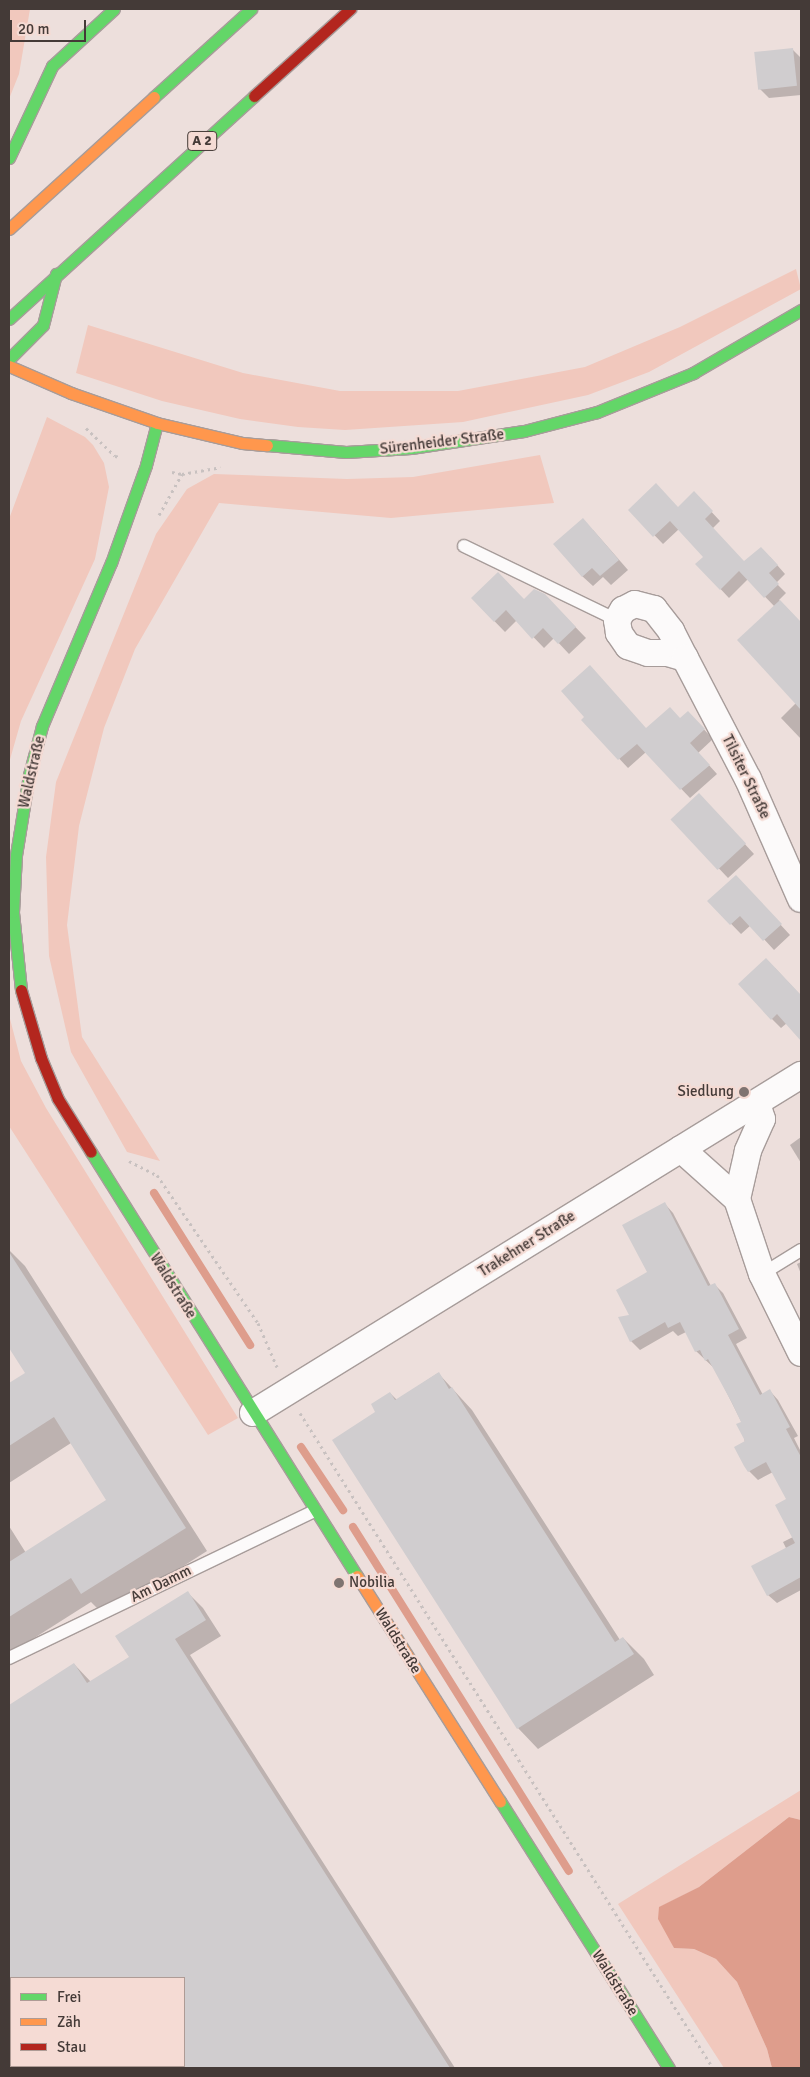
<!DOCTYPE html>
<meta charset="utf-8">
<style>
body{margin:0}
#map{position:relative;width:810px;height:2077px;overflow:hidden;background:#eddfdc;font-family:Signika,sans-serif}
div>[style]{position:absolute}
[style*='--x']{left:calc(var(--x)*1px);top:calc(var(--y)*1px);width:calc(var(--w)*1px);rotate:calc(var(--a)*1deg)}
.green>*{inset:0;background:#f1c8bd}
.water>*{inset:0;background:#de9d8c}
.shadow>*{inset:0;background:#0003}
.stream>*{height:8px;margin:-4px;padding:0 4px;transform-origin:4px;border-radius:4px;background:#de9d8c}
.building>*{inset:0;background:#d0cdcf;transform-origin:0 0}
.path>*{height:3px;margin-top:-1.5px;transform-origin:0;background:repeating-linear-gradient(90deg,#c8c1c0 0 2.5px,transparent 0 6.5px)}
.roads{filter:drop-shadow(1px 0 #a79c9a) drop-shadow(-1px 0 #a79c9a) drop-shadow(0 1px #a79c9a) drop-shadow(0 -1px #a79c9a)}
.lane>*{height:12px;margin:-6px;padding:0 6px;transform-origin:6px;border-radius:6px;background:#fcfafa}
.street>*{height:26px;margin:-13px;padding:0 13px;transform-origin:13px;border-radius:13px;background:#fcfafa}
.fast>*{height:11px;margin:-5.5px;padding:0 5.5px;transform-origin:5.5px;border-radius:5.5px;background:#63d668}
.slow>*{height:11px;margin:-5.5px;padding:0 5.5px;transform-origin:5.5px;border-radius:5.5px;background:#ff974d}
.jam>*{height:11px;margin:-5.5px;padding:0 5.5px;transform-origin:5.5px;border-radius:5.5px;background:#b3261e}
.dots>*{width:14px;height:14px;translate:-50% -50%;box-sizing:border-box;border:2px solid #f5dbd4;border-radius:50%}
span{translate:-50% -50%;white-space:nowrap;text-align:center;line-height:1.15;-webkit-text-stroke:4.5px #f5dbd4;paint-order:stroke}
.shield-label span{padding:1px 4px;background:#f5dbd4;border:1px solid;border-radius:4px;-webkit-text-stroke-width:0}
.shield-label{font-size:14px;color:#443a37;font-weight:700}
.street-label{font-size:15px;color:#443a37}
.poi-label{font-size:15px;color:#443a37}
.right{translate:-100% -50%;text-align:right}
.left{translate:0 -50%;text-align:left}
.frame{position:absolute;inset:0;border:10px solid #443a37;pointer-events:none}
.legend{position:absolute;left:10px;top:1977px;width:175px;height:90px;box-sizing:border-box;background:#f5dbd4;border:1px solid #ae9b95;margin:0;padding:6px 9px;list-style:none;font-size:15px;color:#443a37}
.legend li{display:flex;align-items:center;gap:10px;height:25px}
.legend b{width:25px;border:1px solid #ae9b95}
.scale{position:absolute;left:10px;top:20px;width:76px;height:22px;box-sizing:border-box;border:2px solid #443a37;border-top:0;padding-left:6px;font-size:15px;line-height:18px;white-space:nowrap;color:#443a37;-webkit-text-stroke:4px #f5dbd4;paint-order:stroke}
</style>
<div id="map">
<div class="green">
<div style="clip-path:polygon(9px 9px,30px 9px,19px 74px,9px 99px)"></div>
<div style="clip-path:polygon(796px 269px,801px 289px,649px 372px,588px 395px,463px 422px,345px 430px,298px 427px,240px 419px,162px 401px,76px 373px,88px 325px,243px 373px,340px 391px,458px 391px,585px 367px,680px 327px)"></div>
<div style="clip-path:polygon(47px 417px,85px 437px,93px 445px,104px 463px,109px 487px,95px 559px,21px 721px,9px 763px,9px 519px)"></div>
<div style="clip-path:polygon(540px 455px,554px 503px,391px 518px,219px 503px,135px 649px,104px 728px,79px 826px,67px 925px,82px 1037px,160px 1161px,127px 1152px,71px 1052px,49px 956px,46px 857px,56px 782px,156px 534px,187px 489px,214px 474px,347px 479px,413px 477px)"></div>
<div style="clip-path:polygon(9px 1015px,21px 1061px,46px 1108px,238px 1418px,208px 1435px,9px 1126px)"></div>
<div style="clip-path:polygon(801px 1790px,801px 1820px,789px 1817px,699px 1887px,660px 1907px,674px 1948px,694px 1949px,716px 1959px,737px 1982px,767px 2049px,772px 2068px,724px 2068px,618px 1904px)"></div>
</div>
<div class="water">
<div style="clip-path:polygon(789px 1817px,801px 1820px,801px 2068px,772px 2068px,767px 2049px,737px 1982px,716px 1959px,694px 1949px,674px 1948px,658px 1919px,659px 1907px,699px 1887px)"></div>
</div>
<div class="shadow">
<div style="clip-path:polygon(792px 49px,801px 58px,801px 95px,769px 98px,760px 89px)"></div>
<div style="clip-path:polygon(694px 493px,720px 521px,712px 529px,744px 563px,770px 557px,785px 574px,776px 583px,786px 593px,779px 600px,801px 623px,801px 694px,795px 700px,775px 607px,748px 579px,729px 598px,697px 564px,705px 557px,679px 529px,663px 544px,630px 510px,678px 508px)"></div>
<div style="clip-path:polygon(593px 530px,628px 570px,611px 585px,603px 577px,593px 586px,582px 576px)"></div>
<div style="clip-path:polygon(472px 598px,524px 600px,555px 606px,586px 638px,569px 654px,554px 638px,544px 648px,517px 620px,505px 632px)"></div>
<div style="clip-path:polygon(801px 698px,801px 739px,781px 718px)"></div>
<div style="clip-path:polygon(583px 720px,647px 729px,680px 720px,697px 722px,713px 739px,698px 753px,717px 774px,690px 798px,646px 752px,628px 768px)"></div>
<div style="clip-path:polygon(708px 804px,754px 854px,728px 878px,672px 819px)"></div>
<div style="clip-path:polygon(745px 886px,790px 935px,774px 950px,751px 925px,741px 934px,709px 901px)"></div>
<div style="clip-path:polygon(775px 968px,801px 996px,801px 1039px,787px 1023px,781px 1028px,772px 1019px)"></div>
<div style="clip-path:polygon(801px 1137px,801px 1163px,790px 1145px)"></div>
<div style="clip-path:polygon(665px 1204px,673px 1213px,711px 1286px,714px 1284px,723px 1293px,747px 1338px,736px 1344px,763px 1395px,770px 1391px,778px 1400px,798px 1436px,794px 1438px,801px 1452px,801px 1590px,777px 1603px,768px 1595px,786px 1548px,783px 1542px,793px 1537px,788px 1500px,773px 1472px,758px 1480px,749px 1471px,742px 1423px,715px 1369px,696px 1351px,686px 1332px,678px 1336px,673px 1331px,640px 1350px,631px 1341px,631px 1316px,648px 1273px)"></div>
<div style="clip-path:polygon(9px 1250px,25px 1266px,207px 1551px,105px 1616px,91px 1602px,9px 1654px,9px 1526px,26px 1553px,108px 1500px,71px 1443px,9px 1483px,9px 1385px,27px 1373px,9px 1345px)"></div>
<div style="clip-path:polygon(801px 1262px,801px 1274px,797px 1264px)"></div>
<div style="clip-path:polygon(438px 1373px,472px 1410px,620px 1640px,623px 1638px,644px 1659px,654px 1675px,538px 1749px,518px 1728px,377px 1413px,390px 1393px,397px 1400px)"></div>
<div style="clip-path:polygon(evenodd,187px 1592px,203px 1608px,221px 1636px,190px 1655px,455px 2068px,9px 2068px,9px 1706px,74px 1664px,91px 1682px,130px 1657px,187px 1592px,11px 1978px,184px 1978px,184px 2066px,11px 2066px,11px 1978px)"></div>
</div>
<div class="stream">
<div style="--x:154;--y:1193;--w:180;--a:57.7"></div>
<div style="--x:301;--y:1447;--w:76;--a:56.3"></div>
<div style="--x:353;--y:1527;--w:406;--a:57.9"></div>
</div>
<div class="building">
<div style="left:793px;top:48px;width:38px;height:39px;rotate:84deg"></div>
<div style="clip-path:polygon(656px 483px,678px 507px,694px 491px,713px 511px,705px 519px,744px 561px,761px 547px,778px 565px,769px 573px,779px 584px,764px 598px,739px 571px,720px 590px,695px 564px,703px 557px,670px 521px,653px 537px,628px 510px)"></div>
<div style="clip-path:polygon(583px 518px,619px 560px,600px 576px,592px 568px,582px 577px,553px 544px)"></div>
<div style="clip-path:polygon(498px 572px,524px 599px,534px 589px,545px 594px,576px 627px,558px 644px,543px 628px,532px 639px,506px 610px,494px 622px,471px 598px)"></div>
<div style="clip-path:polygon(780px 600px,801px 622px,801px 710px,737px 640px)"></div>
<div style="clip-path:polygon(590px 665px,646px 728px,670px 707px,680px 718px,688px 711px,705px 729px,690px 743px,710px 765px,680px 790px,637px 744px,618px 760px,581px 720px,584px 717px,561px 691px)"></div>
<div style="left:699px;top:793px;width:69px;height:39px;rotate:47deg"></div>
<div style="clip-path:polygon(736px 875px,782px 924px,763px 941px,740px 916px,730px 925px,707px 901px)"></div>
<div style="clip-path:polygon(766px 958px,801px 995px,801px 1041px,777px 1014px,771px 1020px,738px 984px)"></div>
<div style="clip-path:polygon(665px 1202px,708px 1286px,715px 1283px,739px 1329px,728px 1335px,760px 1395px,770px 1389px,790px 1427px,786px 1429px,801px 1457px,801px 1577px,767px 1596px,751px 1566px,795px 1543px,775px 1505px,786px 1499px,766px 1462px,748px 1472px,744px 1466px,734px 1447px,745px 1441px,736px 1424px,741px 1422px,732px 1403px,708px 1359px,705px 1361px,700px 1350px,695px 1352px,680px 1322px,668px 1328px,665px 1322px,630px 1342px,618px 1317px,629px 1315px,616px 1290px,647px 1272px,622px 1225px)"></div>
<div style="clip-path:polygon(9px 1252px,186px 1528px,81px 1594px,71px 1578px,9px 1617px,9px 1562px,106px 1500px,54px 1417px,9px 1446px,9px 1383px,25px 1373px,9px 1348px)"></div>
<div style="clip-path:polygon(439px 1372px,449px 1389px,452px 1387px,615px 1642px,623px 1637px,634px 1654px,517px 1729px,332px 1440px,375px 1412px,371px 1404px,390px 1392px,395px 1400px)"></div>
<div style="clip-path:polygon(188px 1591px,206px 1620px,175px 1639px,450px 2068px,184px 2068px,184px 1978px,9px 1978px,9px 1705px,74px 1663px,87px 1683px,129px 1657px,115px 1636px)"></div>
</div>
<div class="path">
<div style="--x:86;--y:428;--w:40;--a:44"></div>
<div style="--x:115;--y:456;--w:6;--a:9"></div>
<div style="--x:172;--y:472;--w:10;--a:11"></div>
<div style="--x:182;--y:474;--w:39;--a:-10"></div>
<div style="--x:159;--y:515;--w:47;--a:-60.7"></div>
<div style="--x:129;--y:1161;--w:31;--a:27"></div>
<div style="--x:157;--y:1175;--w:179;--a:55.7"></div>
<div style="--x:258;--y:1323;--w:48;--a:66.6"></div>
<div style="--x:300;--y:1413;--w:774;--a:57.77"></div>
</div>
<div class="roads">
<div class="lane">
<div style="--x:464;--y:546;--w:170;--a:25.8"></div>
<div style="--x:762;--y:1274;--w:46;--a:-31.6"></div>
<div style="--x:9;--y:1658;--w:339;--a:-25.7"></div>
</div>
<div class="street">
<div style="--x:685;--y:658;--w:18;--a:-164"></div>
<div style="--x:668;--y:653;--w:20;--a:180"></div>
<div style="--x:648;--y:653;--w:21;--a:-161"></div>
<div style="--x:628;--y:646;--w:16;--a:-125"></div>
<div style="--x:619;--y:633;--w:13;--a:-99"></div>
<div style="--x:617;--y:620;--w:12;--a:-59"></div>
<div style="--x:623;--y:610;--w:13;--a:-27"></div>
<div style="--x:635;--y:604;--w:20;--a:15"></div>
<div style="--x:654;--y:609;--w:28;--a:52"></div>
<div style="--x:671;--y:631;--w:30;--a:63"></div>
<div style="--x:685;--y:658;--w:136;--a:62.5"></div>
<div style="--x:748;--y:779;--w:131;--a:66.2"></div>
<div style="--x:757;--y:1103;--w:17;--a:73"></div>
<div style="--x:762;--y:1119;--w:35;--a:114"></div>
<div style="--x:748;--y:1151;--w:49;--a:102.9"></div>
<div style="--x:737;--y:1199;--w:79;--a:71.6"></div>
<div style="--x:762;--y:1274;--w:88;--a:63.7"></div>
<div style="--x:681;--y:1149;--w:75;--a:41.8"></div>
<div style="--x:253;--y:1413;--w:644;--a:-31.67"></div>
</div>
<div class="fast">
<div style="--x:154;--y:97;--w:131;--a:-42.2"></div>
<div style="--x:9;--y:158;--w:102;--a:-64.9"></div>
<div style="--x:52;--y:66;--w:84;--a:-42.6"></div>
<div style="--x:9;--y:319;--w:331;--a:-42.3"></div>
<div style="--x:9;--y:359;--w:48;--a:-45"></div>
<div style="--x:43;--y:325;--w:53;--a:-75.7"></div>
<div style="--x:267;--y:445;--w:79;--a:5.1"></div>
<div style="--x:346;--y:452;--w:65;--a:-3.5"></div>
<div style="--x:411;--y:448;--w:114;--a:-8.6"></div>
<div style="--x:524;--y:431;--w:75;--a:-14.6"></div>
<div style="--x:597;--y:412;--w:104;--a:-22.1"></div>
<div style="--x:693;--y:373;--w:125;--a:-30.3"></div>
<div style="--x:21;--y:990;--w:78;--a:-95.9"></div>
<div style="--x:13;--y:912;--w:57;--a:-87"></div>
<div style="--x:16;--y:855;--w:81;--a:-80.8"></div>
<div style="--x:29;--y:775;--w:51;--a:-75.1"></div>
<div style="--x:42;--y:726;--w:177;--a:-67.1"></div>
<div style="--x:111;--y:563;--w:104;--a:-70.3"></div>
<div style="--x:146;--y:465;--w:43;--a:-75.3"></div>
<div style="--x:91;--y:1152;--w:501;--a:57.9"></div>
<div style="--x:500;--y:1801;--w:316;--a:57.7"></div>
</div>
<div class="slow">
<div style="--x:9;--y:229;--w:196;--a:-42.3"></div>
<div style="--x:9;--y:366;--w:68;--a:23.5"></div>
<div style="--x:71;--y:393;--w:91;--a:19.2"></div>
<div style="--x:157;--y:423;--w:87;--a:13.2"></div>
<div style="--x:242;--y:443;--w:25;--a:5"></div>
<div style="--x:357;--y:1576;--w:267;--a:57.6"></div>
</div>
<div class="jam">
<div style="--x:254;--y:96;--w:130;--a:-42.2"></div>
<div style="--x:21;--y:990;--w:71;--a:73.6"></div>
<div style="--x:41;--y:1058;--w:44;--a:67.5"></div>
<div style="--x:58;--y:1099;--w:62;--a:58.1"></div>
</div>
</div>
<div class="dots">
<div style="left:744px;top:1092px;background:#7f7471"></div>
<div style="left:339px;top:1583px;background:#7f7471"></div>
</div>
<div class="shield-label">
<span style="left:202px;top:141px">A 2</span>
</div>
<div class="street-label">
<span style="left:442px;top:442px;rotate:-7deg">Sürenheider Straße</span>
<span style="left:32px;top:772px;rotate:-77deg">Waldstraße</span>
<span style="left:746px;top:777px;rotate:64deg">Tilsiter Straße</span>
<span style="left:527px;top:1244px;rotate:-32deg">Trakehner Straße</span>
<span style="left:173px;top:1286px;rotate:58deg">Waldstraße</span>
<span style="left:161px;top:1584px;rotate:-26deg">Am Damm</span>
<span style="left:398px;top:1641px;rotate:58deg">Waldstraße</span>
<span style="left:615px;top:1983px;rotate:58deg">Waldstraße</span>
</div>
<div class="poi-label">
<span class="right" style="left:734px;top:1092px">Siedlung</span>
<span class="left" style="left:349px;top:1583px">Nobilia</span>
</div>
<div class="frame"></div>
<ul class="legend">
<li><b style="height:6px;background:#63d668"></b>Frei</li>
<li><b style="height:6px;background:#ff974d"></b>Zäh</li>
<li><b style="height:6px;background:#b3261e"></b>Stau</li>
</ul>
<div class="scale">20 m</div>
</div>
